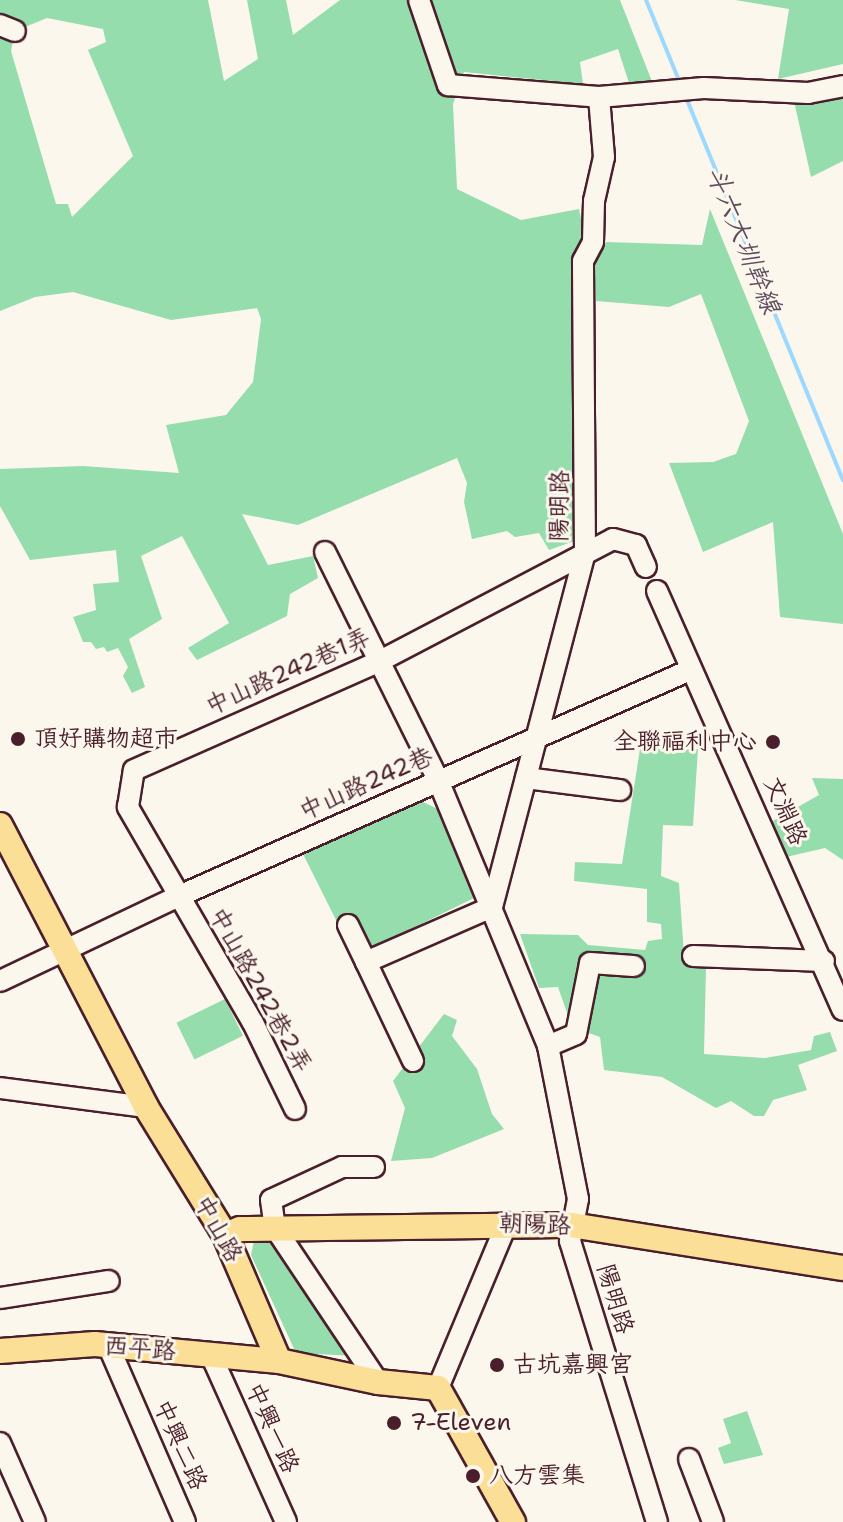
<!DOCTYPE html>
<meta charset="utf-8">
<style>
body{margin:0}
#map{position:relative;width:843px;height:1522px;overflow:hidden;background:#fbf7ec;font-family:"Shantell Sans","LXGW WenKai TC",sans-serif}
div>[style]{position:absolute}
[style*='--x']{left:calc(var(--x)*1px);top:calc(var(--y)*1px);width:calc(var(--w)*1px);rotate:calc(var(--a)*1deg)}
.green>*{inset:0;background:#95ddac;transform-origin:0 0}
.stream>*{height:4px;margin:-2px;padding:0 2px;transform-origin:2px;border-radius:2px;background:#9dd8fe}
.roads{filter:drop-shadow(2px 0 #4a1f2b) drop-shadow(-2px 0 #4a1f2b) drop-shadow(0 2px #4a1f2b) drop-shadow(0 -2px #4a1f2b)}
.minor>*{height:20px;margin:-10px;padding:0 10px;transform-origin:10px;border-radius:10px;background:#fbf7ec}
.major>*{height:24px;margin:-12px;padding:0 12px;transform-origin:12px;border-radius:12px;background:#fbdf96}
.dots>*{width:22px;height:22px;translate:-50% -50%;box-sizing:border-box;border:4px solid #fbf7ec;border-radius:50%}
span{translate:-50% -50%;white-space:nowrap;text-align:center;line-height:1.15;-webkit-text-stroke:6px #fbf7ec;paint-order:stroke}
.street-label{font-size:24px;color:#4a1f2b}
.poi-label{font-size:24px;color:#4a1f2b}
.left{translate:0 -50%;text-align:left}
.right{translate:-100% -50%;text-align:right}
.water-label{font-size:26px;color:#5f4d60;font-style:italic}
</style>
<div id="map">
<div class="green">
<div style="clip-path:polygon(evenodd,0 0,208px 0,224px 81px,258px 59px,247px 0,286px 0,293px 35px,340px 0,620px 0,653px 84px,630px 86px,618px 49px,580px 62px,583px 84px,464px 72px,453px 104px,457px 189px,521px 220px,579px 209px,585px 238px,577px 540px,549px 550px,539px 533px,515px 537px,507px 531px,472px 539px,464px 502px,467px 483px,457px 458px,298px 525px,242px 514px,268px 565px,313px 556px,318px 578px,290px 594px,287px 616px,197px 660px,188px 648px,229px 623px,182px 536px,141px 556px,162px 619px,129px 639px,145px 687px,132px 693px,123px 676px,128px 667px,118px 648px,107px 652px,104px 647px,96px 649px,91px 642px,83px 642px,73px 617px,96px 610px,93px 584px,119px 582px,116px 550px,30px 560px,0 506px,0 469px,83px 466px,179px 473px,166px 425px,226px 415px,253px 382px,261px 319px,257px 308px,171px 320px,73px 292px,35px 297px,0 311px,0 0,47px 18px,103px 29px,106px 42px,88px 50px,133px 156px,72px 217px,68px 204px,56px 204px,11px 51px,15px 31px,47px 18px)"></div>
<div style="clip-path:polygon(735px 0,843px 0,843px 64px,778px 79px,789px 9px)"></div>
<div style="clip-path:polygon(843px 91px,843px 161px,811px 177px,794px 101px)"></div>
<div style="clip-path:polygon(710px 209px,843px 534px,843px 624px,780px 617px,773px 522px,703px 552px,669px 463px,713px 462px,736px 454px,749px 421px,701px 294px,669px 307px,596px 301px,594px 265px,606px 242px,702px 245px)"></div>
<div style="clip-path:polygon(640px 749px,698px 749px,693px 826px,663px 825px,661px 876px,679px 883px,684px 955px,706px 968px,704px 1054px,765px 1058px,811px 1050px,814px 1036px,830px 1032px,837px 1051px,798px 1065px,807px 1090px,773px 1100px,764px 1116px,754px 1116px,731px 1101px,716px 1108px,662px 1077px,604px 1070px,600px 1037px,572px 1027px,558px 987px,539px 988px,520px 934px,578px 935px,588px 945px,645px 950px,648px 941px,662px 939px,661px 924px,647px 922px,647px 889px,574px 881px,575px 862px,622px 864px)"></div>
<div style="clip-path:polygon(812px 778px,843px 779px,843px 860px,825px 848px,786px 857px,771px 822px,819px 795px)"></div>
<div style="clip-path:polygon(419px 800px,444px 812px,476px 897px,368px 950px,339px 926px,301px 850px)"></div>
<div style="left:225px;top:999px;width:41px;height:54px;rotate:64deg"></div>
<div style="clip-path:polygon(444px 1014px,457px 1020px,452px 1036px,477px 1069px,492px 1114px,504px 1129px,432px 1158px,391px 1161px,405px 1108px,393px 1081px)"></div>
<div style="clip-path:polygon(275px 1238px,357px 1356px,296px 1353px,251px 1255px,254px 1241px)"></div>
<div style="clip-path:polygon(747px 1411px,763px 1455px,724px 1464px,718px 1448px,731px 1443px,723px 1419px)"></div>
</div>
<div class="stream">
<div style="--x:646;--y:0;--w:90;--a:67.7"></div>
<div style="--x:685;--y:95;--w:416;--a:67.7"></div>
</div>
<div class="roads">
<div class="minor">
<div style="--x:419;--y:0;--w:90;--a:71.2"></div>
<div style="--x:448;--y:85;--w:151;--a:4.5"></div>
<div style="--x:599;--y:97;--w:105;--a:-4.9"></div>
<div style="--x:704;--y:88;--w:104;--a:2.8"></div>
<div style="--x:808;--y:93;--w:36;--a:-11"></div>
<div style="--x:0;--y:25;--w:16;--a:22"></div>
<div style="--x:325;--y:552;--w:254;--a:63.6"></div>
<div style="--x:438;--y:780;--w:288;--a:67.5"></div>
<div style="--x:548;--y:1046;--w:156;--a:78.9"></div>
<div style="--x:578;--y:1199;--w:43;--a:100.8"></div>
<div style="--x:570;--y:1241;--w:294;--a:72.8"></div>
<div style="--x:657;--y:591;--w:458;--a:66.1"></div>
<div style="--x:526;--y:778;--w:95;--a:7.3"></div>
<div style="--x:348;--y:925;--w:41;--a:64.1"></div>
<div style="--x:693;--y:956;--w:131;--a:2.2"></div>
<div style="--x:0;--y:981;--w:198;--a:-25.4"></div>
<div style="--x:179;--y:896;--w:559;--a:-23.86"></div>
<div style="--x:548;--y:1046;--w:30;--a:-23"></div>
<div style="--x:576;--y:1034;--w:72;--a:-78.8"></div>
<div style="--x:590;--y:963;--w:44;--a:3.9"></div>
<div style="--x:413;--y:1061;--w:110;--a:-115.4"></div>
<div style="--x:366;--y:962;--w:137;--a:-23.6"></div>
<div style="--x:492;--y:907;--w:366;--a:-75.3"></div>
<div style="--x:585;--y:553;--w:292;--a:-90.4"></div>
<div style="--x:583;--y:261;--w:21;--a:-62"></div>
<div style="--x:593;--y:242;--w:41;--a:-88.6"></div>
<div style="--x:594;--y:201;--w:45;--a:-77.2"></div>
<div style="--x:604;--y:157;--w:60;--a:-94.8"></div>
<div style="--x:0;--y:1088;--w:147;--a:7.4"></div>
<div style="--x:295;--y:1109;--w:96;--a:-116"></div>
<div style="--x:253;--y:1023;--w:250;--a:-120.1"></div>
<div style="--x:128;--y:807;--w:37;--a:-81"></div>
<div style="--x:134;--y:770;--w:267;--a:-23.9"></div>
<div style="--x:378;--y:662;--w:265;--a:-27.6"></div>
<div style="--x:613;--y:539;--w:24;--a:15"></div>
<div style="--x:636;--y:545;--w:24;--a:66"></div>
<div style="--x:374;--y:1167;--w:32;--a:180"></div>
<div style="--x:342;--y:1167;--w:78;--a:155.1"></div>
<div style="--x:271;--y:1200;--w:28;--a:82"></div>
<div style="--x:275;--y:1228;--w:185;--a:56.2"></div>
<div style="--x:0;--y:1298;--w:110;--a:-8.9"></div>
<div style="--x:108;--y:1345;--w:193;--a:66.5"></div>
<div style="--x:211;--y:1355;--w:183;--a:65.8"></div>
<div style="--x:438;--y:1388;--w:179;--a:-67.3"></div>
<div style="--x:0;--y:1443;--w:86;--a:66.1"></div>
<div style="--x:689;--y:1459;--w:67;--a:69.1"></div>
</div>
<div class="major">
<div style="--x:0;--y:825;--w:318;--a:62.6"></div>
<div style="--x:146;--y:1107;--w:150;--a:58.3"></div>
<div style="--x:225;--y:1235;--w:137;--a:66.8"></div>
<div style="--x:225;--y:1235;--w:16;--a:-22"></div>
<div style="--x:240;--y:1229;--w:331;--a:-0.7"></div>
<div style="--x:571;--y:1225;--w:275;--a:9"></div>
<div style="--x:0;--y:1351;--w:95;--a:-4.2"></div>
<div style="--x:95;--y:1344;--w:185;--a:5.3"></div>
<div style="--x:279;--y:1361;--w:101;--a:12"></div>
<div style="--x:378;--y:1382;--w:60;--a:5.7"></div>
<div style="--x:438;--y:1388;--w:154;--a:60.8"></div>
</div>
</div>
<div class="dots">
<div style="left:18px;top:739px;background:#4a1f2b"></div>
<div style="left:773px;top:742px;background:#4a1f2b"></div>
<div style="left:497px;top:1365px;background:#4a1f2b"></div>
<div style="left:394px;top:1423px;background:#4a1f2b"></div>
<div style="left:473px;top:1476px;background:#4a1f2b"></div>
</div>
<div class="street-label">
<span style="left:560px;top:506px;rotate:-89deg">陽明路</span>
<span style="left:288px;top:672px;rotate:-24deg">中山路242巷1弄</span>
<span style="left:366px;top:784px;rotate:-24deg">中山路242巷</span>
<span style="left:785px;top:811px;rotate:66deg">文淵路</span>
<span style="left:260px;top:990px;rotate:61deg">中山路242巷2弄</span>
<span style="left:535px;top:1225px;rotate:2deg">朝陽路</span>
<span style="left:218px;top:1229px;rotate:61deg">中山路</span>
<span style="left:615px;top:1299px;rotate:73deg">陽明路</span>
<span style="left:140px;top:1349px;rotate:5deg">西平路</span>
<span style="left:272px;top:1428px;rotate:66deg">中興一路</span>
<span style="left:180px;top:1445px;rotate:66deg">中興二路</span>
</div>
<div class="poi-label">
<span class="left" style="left:34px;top:739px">頂好購物超市</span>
<span class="right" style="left:757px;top:742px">全聯福利中心</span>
<span class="left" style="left:513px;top:1365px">古坑嘉興宮</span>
<span class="left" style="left:410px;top:1423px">7-Eleven</span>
<span class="left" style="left:489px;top:1476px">八方雲集</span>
</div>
<div class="water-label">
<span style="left:744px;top:240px;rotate:68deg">斗六大圳幹線</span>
</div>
</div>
